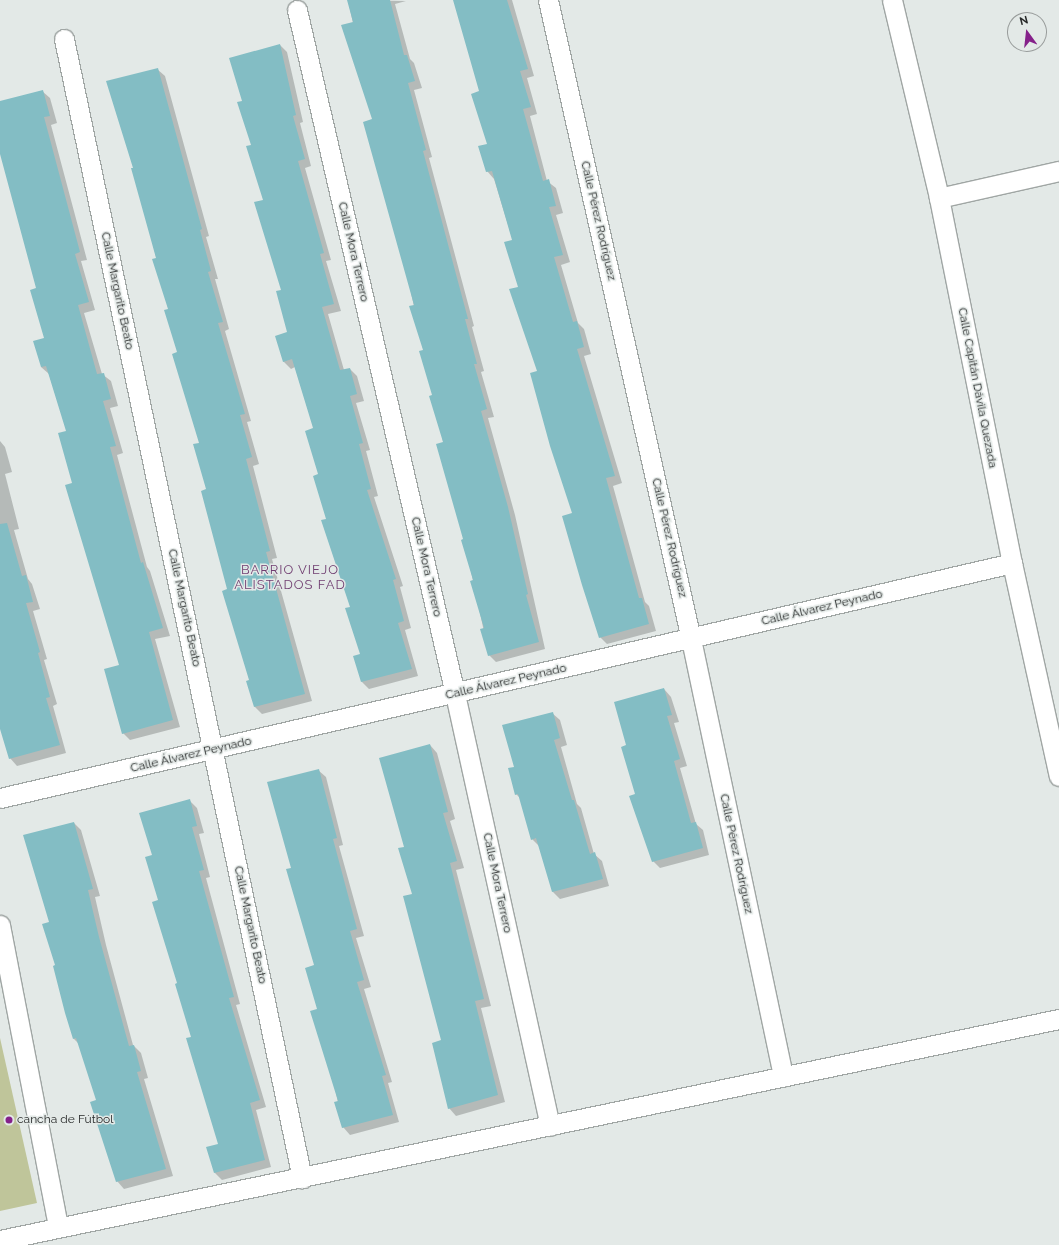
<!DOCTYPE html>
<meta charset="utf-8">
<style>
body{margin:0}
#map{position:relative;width:1059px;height:1245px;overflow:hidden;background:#e3e9e7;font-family:Raleway,sans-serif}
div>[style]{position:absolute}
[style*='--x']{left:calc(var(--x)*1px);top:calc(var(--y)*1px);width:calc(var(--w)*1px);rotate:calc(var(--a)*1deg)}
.green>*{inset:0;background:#bfc59a}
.shadow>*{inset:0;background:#0003}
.building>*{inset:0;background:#83bdc4}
.roads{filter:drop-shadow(1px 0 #a0a6a4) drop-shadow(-1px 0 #a0a6a4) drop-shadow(0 1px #a0a6a4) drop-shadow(0 -1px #a0a6a4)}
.service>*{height:19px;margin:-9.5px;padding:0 9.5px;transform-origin:9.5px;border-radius:9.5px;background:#fff}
.dots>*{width:11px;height:11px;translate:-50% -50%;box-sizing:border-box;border:2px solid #e3e9e7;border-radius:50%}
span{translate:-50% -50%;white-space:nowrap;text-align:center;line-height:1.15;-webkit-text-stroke:3px #e3e9e7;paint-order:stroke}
.street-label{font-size:12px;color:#272929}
.poi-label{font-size:12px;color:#272929}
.left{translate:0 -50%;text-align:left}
.neighbourhood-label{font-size:13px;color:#6f3d70;letter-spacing:1px}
.north{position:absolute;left:1007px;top:12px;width:40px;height:40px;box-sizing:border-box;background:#e3e9e7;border:1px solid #989c9b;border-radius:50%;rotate:345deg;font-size:11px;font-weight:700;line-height:16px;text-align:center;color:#272929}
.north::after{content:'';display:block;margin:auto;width:14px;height:18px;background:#85218a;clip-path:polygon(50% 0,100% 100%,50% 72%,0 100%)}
</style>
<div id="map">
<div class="green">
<div style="clip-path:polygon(0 1038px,37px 1203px,0 1211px)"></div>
</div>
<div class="shadow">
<div style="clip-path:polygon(348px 0,406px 1px,395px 4px,410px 59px,414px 63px,422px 88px,414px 90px,432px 157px,429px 158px,474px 326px,472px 327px,484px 371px,481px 372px,494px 417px,488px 418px,515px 515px,545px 649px,496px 662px,489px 655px)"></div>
<div style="clip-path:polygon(456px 0,512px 0,534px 76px,527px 78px,537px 114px,530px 116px,547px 181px,556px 188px,563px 213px,556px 215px,570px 262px,561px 265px,578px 323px,584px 329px,591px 354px,584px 356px,622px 483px,613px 486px,645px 602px,649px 606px,656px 631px,607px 644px,600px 637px,574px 514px,519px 288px,513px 241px,494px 179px,487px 171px,488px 144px,481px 92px)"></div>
<div style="clip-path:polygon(280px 45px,287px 52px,303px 122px,300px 123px,311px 166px,305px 168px,331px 260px,326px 261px,341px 311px,328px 314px,344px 370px,350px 369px,357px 376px,364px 401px,356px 403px,370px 450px,366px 451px,378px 496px,374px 497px,403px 586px,400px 587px,411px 628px,405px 630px,418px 676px,369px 689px,362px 682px,361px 655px,351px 607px,327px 520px,314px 429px,295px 367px,291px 369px,283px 361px,289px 333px,282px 290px,243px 102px)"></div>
<div style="clip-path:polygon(157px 69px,165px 76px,209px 236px,206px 237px,218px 279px,215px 279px,229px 329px,225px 331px,251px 421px,247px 422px,259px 464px,253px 466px,277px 558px,272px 559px,312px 701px,262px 714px,255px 707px,200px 443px,135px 168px)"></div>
<div style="clip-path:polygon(42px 91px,50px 98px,57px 123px,51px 125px,87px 260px,81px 261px,95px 310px,84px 313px,102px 374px,111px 381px,118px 406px,110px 408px,123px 453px,117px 455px,147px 567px,150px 571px,170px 636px,155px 639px,180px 727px,130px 740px,123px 733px,120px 665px,73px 483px,67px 431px,49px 374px,41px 367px,45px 339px,37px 289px,0 127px,0 102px)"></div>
<div style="clip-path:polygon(0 441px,5px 447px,12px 472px,5px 474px,19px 529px,14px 530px,28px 579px,32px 584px,40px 609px,33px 611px,47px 659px,44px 660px,57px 704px,53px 706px,66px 753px,17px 766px,10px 758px,0 709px)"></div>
<div style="clip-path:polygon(664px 689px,671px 697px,679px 722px,674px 723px,687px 766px,680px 768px,696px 824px,703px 830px,709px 855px,660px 868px,653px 861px,630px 797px,637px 795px,627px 746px)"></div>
<div style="clip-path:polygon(552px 713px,560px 720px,567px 745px,561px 747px,577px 804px,581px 808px,594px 854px,602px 861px,609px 886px,560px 899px,553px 892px,539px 846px,532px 839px,520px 798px,516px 794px,515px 767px)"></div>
<div style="clip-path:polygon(430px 745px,437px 753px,455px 819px,450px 821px,464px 868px,456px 870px,491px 1006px,481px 1008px,505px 1102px,456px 1116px,449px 1108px,442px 1041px,405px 848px)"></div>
<div style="clip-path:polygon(318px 770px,326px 777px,343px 845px,339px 846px,364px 936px,356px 938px,371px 987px,364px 989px,392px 1082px,388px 1083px,399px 1122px,350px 1135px,343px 1127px,319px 1010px,315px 966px,292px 869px)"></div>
<div style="clip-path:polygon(190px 801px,197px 808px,204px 833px,199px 834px,210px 877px,206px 878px,240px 1004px,236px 1005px,266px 1107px,256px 1110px,271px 1167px,222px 1180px,215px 1173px,219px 1145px,178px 984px,153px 856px)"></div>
<div style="clip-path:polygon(74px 823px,81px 830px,100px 896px,95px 897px,106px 945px,133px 1045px,141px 1053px,148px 1078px,144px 1079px,173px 1176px,124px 1189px,117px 1181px,97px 1101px,79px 1044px,74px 1039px,56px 966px,50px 923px)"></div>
</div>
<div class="building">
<div style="clip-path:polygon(347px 0,390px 0,404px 55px,407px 55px,415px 81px,408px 83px,426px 150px,423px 151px,468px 319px,465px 319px,477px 364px,474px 364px,487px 409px,481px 411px,508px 507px,528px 594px,526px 595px,539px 642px,488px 656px,480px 629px,484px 628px,470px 581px,473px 580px,461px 540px,463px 539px,436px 444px,443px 442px,429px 396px,432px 395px,419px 351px,423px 350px,409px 306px,414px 305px,363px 122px,372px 119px,341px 25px,353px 22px)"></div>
<div style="clip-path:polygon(453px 0,507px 0,528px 69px,520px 71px,531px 107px,523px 109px,543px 181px,549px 179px,556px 206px,549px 207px,563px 255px,554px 257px,573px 322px,577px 321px,584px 347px,577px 349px,615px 476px,606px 478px,639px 598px,642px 598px,649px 624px,599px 638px,582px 585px,562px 516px,572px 513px,550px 446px,530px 373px,537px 371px,509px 289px,518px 287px,504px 242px,512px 240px,492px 171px,486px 172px,478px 146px,487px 144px,471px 94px,479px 91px)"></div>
<div style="clip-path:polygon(280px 44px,296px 115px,293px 116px,305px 159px,298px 161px,324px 253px,320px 254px,334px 304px,322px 307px,340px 370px,350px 368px,357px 394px,350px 396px,363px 443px,359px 444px,371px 489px,367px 490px,396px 579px,393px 580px,404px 621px,398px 623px,412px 669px,361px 682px,353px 656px,360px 654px,345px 608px,350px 607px,321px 520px,326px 519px,313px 476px,318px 474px,305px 431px,313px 428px,292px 359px,283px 362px,275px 336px,287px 332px,276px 291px,281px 290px,254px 202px,263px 200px,246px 146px,251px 145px,237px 102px,242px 101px,229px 58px)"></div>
<div style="clip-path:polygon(158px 68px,202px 229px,200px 230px,211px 271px,208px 272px,223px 322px,218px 323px,245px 414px,240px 415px,252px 457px,246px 459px,270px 551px,266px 552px,305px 694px,254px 707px,246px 681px,249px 680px,222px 591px,227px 589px,201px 491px,206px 489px,193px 444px,199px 443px,172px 354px,177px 352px,164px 310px,168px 309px,152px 259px,156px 258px,131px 168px,133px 168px,106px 81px)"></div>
<div style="clip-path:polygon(43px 90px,50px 116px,44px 117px,80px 252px,75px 254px,89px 302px,78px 305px,97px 374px,104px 373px,111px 399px,103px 401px,116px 446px,110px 447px,141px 563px,143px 562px,163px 628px,149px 632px,173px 720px,122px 734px,104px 669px,119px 665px,65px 485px,72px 483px,58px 433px,66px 431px,46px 366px,41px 367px,33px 341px,44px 338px,30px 290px,36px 288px,0 154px,0 101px)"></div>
<div style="clip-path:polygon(7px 523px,22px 576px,26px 575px,33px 602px,26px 603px,40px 652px,38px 653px,50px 697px,46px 698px,60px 745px,9px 759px,0 729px,0 524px)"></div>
<div style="clip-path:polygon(664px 688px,672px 715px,667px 716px,680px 759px,674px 761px,691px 823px,696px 822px,703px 848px,652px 862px,629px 796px,635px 794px,621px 747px,626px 745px,614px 702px)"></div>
<div style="clip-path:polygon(553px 712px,560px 738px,554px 740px,572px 800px,574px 800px,590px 854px,595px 852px,603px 879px,552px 892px,536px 838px,531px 840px,518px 794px,515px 795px,508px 768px,514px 767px,502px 725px)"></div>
<div style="clip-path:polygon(430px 744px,448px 812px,443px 813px,457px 861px,450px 863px,484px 999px,475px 1001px,498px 1095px,448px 1109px,432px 1043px,441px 1040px,403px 896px,412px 894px,398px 848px,404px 847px,379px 758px)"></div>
<div style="clip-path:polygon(319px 769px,337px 838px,333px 839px,357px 929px,350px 931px,364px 980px,357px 982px,386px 1075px,382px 1076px,393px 1115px,342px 1128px,334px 1102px,338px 1101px,310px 1011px,317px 1009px,305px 968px,314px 965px,286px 869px,291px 868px,267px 782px)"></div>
<div style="clip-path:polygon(190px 799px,197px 826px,192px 827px,204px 870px,199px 871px,234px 997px,229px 998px,260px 1100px,250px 1103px,265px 1160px,214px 1173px,206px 1147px,218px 1144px,186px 1038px,191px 1037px,175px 984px,177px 983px,152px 902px,158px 900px,145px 857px,152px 855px,139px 813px)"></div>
<div style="clip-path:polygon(74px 822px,93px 889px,88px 890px,99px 937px,129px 1046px,134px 1045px,141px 1071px,137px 1072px,166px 1169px,116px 1182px,90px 1102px,96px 1100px,76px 1038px,73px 1039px,65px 1013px,53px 966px,55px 965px,42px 924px,49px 922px,23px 835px)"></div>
</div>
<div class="roads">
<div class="service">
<div style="--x:548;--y:0;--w:655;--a:77.39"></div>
<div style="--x:691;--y:639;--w:447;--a:78.1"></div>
<div style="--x:892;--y:0;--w:204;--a:76.6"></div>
<div style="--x:939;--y:198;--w:372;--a:78.7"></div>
<div style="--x:1012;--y:563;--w:218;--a:77.6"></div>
<div style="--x:297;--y:10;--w:702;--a:76.99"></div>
<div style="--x:455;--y:694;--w:442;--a:77.6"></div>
<div style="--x:64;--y:39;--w:1164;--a:78.2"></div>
<div style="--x:939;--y:198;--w:123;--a:-12.7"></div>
<div style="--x:0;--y:798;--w:1039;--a:-13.07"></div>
<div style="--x:0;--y:925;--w:308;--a:79.1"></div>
<div style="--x:0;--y:1240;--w:1082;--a:-11.79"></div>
</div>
</div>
<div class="dots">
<div style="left:9px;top:1120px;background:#85218a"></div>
</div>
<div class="street-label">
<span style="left:598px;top:221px;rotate:77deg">Calle Pérez Rodríguez</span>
<span style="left:353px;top:252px;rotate:77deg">Calle Mora Terrero</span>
<span style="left:117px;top:291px;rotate:78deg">Calle Margarito Beato</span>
<span style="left:977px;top:388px;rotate:79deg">Calle Capitán Dávila Quezada</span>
<span style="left:669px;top:538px;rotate:77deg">Calle Pérez Rodríguez</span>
<span style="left:426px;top:567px;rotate:77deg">Calle Mora Terrero</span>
<span style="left:184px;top:608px;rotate:78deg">Calle Margarito Beato</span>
<span style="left:822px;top:608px;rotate:-13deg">Calle Álvarez Peynado</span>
<span style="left:506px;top:682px;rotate:-13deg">Calle Álvarez Peynado</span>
<span style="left:191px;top:755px;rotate:-13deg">Calle Álvarez Peynado</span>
<span style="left:736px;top:854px;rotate:78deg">Calle Pérez Rodríguez</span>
<span style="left:497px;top:883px;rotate:78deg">Calle Mora Terrero</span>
<span style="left:250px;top:925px;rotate:78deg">Calle Margarito Beato</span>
</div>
<div class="poi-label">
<span class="left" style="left:17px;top:1120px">cancha de Fútbol</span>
</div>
<div class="neighbourhood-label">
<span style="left:290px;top:578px">BARRIO VIEJO<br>ALISTADOS FAD</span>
</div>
<div class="north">N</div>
</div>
